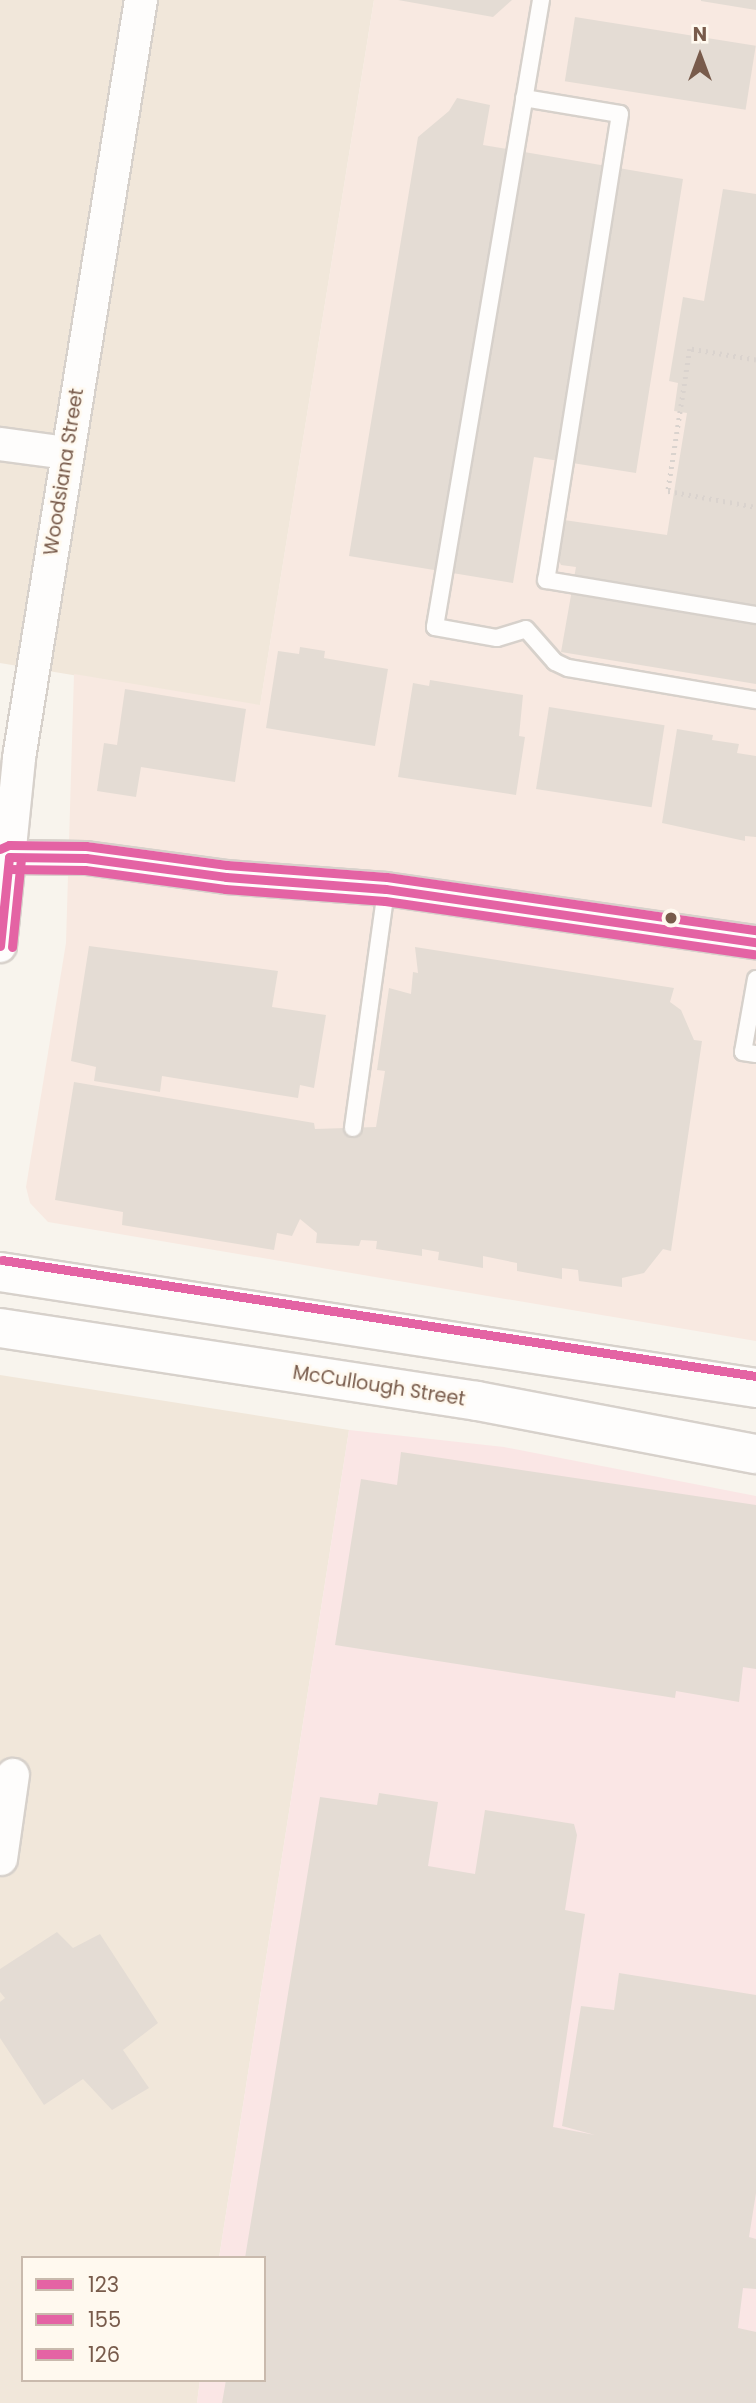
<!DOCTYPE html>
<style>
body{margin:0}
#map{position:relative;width:756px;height:2403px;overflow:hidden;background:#f8f4ed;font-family:Poppins,sans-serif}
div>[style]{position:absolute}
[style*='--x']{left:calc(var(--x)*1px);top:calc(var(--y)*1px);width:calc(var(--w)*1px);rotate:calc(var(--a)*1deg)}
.residential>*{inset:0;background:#f1e7da}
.commercial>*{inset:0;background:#f8e9e1}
.medical>*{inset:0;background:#fae6e5}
.building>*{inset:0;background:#e4dcd4;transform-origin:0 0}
.path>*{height:4.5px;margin-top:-2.25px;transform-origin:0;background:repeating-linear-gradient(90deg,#dad3ce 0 2px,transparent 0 7px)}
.roads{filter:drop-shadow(2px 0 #d7d1cb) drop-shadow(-2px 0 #d7d1cb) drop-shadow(0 2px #d7d1cb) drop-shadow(0 -2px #d7d1cb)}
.lane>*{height:16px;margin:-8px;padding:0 8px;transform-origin:8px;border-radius:8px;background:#fefdfc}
.street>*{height:32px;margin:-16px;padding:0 16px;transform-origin:16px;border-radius:16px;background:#fefdfc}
.secondary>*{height:38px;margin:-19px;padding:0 19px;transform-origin:19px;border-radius:19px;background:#fefdfc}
.bus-1>*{height:9px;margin:-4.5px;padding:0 4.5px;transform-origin:4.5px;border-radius:4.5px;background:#e463a4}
.bus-2>*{height:9px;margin:-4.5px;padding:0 4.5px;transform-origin:4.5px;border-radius:4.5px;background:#e463a4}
.bus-3>*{height:9px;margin:-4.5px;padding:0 4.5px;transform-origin:4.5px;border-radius:4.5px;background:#e463a4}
.dots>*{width:19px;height:19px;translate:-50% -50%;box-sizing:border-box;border:4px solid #fff9ef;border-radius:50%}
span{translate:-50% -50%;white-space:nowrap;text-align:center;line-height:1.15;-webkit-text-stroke:5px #fff9ef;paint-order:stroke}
.street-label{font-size:19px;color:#785b4b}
.legend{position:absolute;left:21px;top:2256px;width:245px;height:126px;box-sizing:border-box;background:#fff9ef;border:2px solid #c9baad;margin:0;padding:9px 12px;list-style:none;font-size:21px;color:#785b4b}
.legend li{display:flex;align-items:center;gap:14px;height:35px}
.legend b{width:35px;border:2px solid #c9baad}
.north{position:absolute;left:665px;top:21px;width:70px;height:70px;-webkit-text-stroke:5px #fff9ef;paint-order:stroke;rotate:0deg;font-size:19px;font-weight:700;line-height:28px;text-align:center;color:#785b4b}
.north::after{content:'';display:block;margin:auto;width:24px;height:32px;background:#785b4b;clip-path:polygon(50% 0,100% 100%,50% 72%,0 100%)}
</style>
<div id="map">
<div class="residential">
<div style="clip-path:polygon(0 0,374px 0,260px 706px,0 663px)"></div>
<div style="clip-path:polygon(0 1375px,349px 1430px,219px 2258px,23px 2258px,23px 2380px,200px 2380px,197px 2403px,0 2403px)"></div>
</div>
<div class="commercial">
<div style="clip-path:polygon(374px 0,756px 0,756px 1341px,48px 1222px,30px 1203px,26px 1187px,66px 943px,74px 674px,260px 705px)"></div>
</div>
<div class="medical">
<div style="clip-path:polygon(349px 1430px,504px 1447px,756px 1496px,756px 2403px,197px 2403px,200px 2380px,264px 2380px,264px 2258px,219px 2258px)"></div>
</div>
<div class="building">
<div style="clip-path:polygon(398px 0,512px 0,493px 17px)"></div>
<div style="clip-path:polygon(756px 0,756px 10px,701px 1px,701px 0)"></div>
<div style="left:575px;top:17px;width:183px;height:65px;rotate:9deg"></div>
<div style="clip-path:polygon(457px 98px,490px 105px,483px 145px,683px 179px,636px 473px,534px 457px,513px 583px,349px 556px,418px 137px,449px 111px)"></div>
<div style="clip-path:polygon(723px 189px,756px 194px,756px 684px,561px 652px,576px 567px,561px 565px,557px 557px,564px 520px,667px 535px,687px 413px,674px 411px,678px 383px,669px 381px,683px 297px,704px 301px)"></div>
<div style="clip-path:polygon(300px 647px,325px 651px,324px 658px,388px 669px,375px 746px,266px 728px,278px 651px,299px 654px)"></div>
<div style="clip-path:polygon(430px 680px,523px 695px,519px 736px,525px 737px,516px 795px,398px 777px,413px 683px,429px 686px)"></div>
<div style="clip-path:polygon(125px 689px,246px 709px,235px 782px,141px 767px,136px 797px,97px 791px,104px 743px,117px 745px)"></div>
<div style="left:549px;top:707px;width:117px;height:83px;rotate:9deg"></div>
<div style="clip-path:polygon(677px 729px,713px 735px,712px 740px,739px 744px,737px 753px,756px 756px,756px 837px,745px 836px,745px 841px,662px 823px)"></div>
<div style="clip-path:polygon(89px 946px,278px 971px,272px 1007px,326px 1015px,314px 1088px,300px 1085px,298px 1098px,162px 1076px,160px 1092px,94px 1081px,96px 1067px,71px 1061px)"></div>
<div style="clip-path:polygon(415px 947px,674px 988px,670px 1002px,681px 1010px,694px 1040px,702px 1041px,671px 1251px,663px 1249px,644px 1273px,622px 1278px,622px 1287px,579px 1281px,578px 1270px,562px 1268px,562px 1279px,517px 1271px,517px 1263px,483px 1256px,483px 1268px,438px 1260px,439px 1252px,422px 1249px,422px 1256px,376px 1249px,377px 1241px,361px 1240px,359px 1246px,316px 1243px,317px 1233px,300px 1219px,292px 1236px,277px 1233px,274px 1250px,122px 1225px,123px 1212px,55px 1200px,74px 1082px,314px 1123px,315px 1129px,376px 1127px,385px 1071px,377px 1070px,389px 988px,411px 994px,413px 972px,418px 973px)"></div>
<div style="clip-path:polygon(401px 1452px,756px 1505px,756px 1669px,743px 1667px,739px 1702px,676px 1691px,675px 1698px,335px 1645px,361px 1479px,397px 1485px)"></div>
<div style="clip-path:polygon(379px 1793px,438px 1802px,428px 1866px,475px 1874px,485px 1810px,574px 1824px,577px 1835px,565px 1910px,585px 1914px,553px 2127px,595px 2135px,562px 2126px,581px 2006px,614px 2010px,619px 1973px,756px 1995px,756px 2193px,749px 2237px,756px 2239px,756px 2289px,743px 2288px,738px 2328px,756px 2332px,756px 2403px,222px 2403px,226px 2380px,264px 2380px,264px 2258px,245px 2258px,320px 1797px,377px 1805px)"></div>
<div style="clip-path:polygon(57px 1932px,73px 1948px,100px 1934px,158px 2023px,123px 2050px,149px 2088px,112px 2110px,83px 2079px,44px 2105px,0 2038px,0 2002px,5px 1998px,0 1992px,0 1969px)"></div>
</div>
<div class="path">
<div style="--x:756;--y:360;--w:67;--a:-170.5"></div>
<div style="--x:690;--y:349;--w:144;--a:98.8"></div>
<div style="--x:668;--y:491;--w:89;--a:10.3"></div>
</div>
<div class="roads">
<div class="lane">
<div style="--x:541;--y:0;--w:636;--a:99.6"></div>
<div style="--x:435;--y:627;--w:63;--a:10.1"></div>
<div style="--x:497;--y:638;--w:30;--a:-17"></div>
<div style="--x:526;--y:629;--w:44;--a:48.7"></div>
<div style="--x:555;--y:662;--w:14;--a:25"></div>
<div style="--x:568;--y:668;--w:191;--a:9.7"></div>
<div style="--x:524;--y:98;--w:97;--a:9.5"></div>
<div style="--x:620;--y:114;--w:472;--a:99"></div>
<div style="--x:546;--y:580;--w:213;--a:9.5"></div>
<div style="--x:756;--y:979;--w:74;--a:100.1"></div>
<div style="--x:743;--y:1052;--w:13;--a:9"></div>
<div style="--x:353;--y:1128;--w:241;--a:-82.1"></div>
</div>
<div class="street">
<div style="--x:0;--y:444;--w:68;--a:7.7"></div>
<div style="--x:9;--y:857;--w:77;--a:0.7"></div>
<div style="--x:86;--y:858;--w:141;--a:7.7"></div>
<div style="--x:226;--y:877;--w:160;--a:4.3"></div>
<div style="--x:386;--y:889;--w:374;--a:8.2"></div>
<div style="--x:0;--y:946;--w:189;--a:-84.2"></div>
<div style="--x:19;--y:758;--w:768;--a:-80.86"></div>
<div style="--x:1;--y:1859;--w:85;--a:-81.9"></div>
</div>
<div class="secondary">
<div style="--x:0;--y:1272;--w:765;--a:8.72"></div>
<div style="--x:0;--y:1328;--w:483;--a:8.7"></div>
<div style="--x:477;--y:1401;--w:284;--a:10.8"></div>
</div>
</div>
<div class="bus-1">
<div style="--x:9;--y:857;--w:77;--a:0.7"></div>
<div style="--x:86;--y:858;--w:141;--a:7.7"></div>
<div style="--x:226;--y:877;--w:160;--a:4.3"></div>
<div style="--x:386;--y:889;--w:374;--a:8.2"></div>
<div style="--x:0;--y:946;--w:89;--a:-84.2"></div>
</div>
<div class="bus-2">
<div style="--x:9;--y:869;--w:76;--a:0.8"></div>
<div style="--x:85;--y:870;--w:141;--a:7.7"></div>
<div style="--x:225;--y:889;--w:160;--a:4.3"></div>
<div style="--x:385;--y:901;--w:373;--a:8.2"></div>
<div style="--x:12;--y:947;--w:89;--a:-84.2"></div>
</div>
<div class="bus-3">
<div style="--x:0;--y:849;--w:10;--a:-24"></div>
<div style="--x:9;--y:845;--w:77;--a:0.7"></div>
<div style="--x:86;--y:846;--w:142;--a:7.7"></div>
<div style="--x:227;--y:865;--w:160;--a:4.3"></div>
<div style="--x:387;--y:877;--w:373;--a:8.2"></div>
<div style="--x:2;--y:1260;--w:763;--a:8.75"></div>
</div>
<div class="dots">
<div style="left:671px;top:918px;background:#785b4b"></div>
</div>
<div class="street-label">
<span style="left:64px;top:472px;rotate:-81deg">Woodsiana Street</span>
<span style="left:379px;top:1386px;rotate:9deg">McCullough Street</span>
</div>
<ul class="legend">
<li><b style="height:9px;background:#e463a4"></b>123</li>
<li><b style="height:9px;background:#e463a4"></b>155</li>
<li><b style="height:9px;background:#e463a4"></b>126</li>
</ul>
<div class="north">N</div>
</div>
